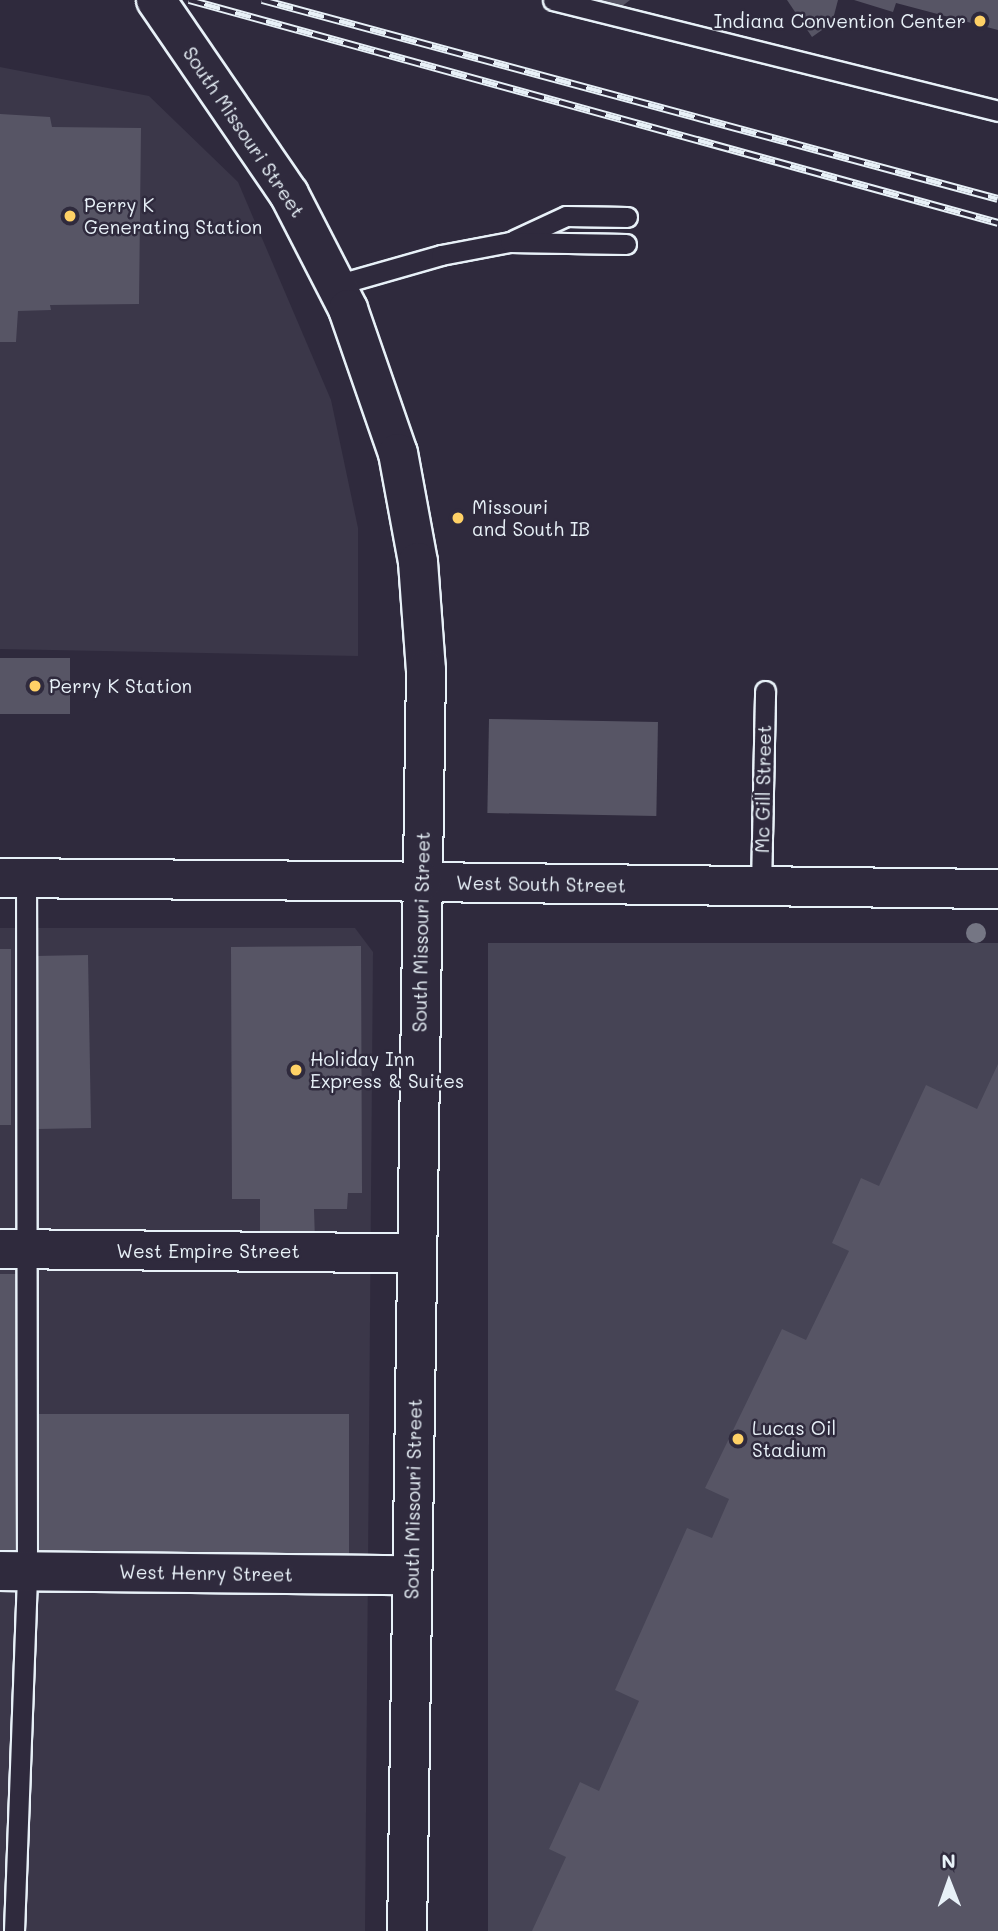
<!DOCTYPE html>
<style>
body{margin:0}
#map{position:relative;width:998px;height:1931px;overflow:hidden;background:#2f2a3d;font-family:Mali,sans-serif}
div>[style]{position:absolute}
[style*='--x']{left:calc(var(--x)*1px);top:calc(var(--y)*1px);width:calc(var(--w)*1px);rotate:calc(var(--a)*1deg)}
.built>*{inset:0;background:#3b3749}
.green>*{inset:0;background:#464455;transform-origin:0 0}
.building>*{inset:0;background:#575565;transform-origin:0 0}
.roads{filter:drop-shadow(2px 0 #e8f1f8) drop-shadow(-2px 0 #e8f1f8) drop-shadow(0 2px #e8f1f8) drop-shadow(0 -2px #e8f1f8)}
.service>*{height:19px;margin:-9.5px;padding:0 9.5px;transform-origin:9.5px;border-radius:9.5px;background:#2f2a3d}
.minor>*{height:38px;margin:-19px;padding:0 19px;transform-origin:19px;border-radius:19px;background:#2f2a3d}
.secondary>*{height:38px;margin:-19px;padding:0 19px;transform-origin:19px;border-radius:19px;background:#2f2a3d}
.primary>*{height:38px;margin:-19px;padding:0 19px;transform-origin:19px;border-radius:19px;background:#2f2a3d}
.rail>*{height:8px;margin-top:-4px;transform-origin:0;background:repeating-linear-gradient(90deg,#2f2a3d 0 16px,#e8f1f8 0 32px);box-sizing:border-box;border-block:2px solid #e8f1f8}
.trees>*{width:20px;height:20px;margin:-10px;border-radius:50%;background:#757684}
.dots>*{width:19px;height:19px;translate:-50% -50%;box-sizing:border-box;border:4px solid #2f2a3d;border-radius:50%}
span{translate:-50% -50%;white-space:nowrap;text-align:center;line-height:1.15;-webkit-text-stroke:5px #2f2a3d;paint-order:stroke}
.poi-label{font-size:19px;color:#e8f1f8}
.right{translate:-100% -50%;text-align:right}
.left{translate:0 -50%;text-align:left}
.street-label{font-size:19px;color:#e8f1f8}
.north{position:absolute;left:914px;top:1847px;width:70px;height:70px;-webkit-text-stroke:5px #2f2a3d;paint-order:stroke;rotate:359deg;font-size:19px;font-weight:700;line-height:28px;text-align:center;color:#e8f1f8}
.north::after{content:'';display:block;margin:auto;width:24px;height:32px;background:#e8f1f8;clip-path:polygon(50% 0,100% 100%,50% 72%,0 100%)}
</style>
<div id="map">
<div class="built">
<div style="clip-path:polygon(0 67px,149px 96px,238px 182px,331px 400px,358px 528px,358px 656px,0 649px)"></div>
<div style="clip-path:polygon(0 928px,355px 928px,373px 952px,365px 1931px,0 1931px)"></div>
</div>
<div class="green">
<div style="left:488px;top:943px;width:510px;height:988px"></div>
</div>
<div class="building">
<div style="clip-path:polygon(599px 0,630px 0,621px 7px)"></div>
<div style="clip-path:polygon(787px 0,838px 0,832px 23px,812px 37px)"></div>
<div style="clip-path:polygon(854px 0,998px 0,998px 30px,896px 3px,893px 12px)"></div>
<div style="clip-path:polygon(0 114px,50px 117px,52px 127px,141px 128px,139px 304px,50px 305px,51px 310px,18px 311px,16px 342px,0 342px)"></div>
<div style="left:0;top:658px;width:70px;height:56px"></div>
<div style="left:489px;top:719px;width:169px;height:94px;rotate:1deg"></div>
<div style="clip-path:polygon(361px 946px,362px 1193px,348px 1193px,347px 1209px,314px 1209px,315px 1241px,260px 1241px,260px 1199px,232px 1199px,231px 947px)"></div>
<div style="left:0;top:949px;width:11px;height:176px"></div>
<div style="left:88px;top:955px;width:173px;height:53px;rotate:89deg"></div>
<div style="clip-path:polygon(998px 1064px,998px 1931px,532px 1931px,566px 1857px,549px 1849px,580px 1782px,599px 1791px,639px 1701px,615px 1690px,687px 1528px,712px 1538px,729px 1499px,705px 1488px,782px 1329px,806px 1340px,849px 1251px,832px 1243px,861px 1178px,879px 1186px,926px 1085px,977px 1109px)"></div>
<div style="clip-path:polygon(0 1274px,20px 1274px,16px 1558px,0 1558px)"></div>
<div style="left:39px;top:1414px;width:310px;height:145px"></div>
</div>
<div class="roads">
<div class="service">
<div style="--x:553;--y:0;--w:459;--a:14"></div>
<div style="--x:514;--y:240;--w:57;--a:-24.8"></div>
<div style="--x:566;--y:216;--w:61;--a:0.9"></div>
<div style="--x:336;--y:285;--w:109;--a:-15.9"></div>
<div style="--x:441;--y:255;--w:70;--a:-10.7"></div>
<div style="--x:510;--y:242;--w:116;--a:1"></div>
<div style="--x:761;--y:887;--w:196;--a:-88.8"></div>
<div style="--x:14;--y:1931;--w:360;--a:-87.9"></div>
<div style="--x:27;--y:1571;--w:693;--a:-90.08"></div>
</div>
<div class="minor">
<div style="--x:0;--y:1249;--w:416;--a:0.6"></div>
<div style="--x:0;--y:1571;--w:412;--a:0.6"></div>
</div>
<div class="secondary">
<div style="--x:422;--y:882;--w:576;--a:0.7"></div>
</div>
<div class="primary">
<div style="--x:156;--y:0;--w:235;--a:55.6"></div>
<div style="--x:289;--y:194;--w:129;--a:62.8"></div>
<div style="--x:348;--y:309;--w:152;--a:70.9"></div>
<div style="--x:398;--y:453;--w:111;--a:79.6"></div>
<div style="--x:418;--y:562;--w:108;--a:85.8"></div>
<div style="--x:426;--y:670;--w:1261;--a:90.86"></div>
<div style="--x:0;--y:878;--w:422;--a:0.5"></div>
</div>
</div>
<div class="rail">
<div style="--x:189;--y:0;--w:839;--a:15.41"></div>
<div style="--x:262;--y:0;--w:762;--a:15.13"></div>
</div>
<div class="trees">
<div style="left:976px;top:933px"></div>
</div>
<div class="dots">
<div style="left:980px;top:21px;background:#ffd166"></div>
<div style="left:70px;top:216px;background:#ffd166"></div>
<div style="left:458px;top:518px;background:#ffd166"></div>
<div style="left:35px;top:686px;background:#ffd166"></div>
<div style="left:296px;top:1070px;background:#ffd166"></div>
<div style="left:738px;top:1439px;background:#ffd166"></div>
</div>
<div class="poi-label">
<span class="right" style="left:966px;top:21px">Indiana Convention Center</span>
<span class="left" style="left:84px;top:216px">Perry K<br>Generating Station</span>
<span class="left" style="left:472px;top:518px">Missouri<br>and South IB</span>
<span class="left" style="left:49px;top:686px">Perry K Station</span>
<span class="left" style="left:310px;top:1070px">Holiday Inn<br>Express &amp; Suites</span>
<span class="left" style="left:752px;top:1439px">Lucas Oil<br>Stadium</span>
</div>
<div class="street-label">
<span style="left:244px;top:132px;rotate:56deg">South Missouri Street</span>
<span style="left:763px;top:789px;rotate:-89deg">Mc Gill Street</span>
<span style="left:541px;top:884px;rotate:1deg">West South Street</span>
<span style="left:421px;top:932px;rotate:-89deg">South Missouri Street</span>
<span style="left:208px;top:1251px">West Empire Street</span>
<span style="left:413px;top:1499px;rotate:-89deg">South Missouri Street</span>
<span style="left:206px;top:1573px;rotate:1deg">West Henry Street</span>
</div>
<div class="north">N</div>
</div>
